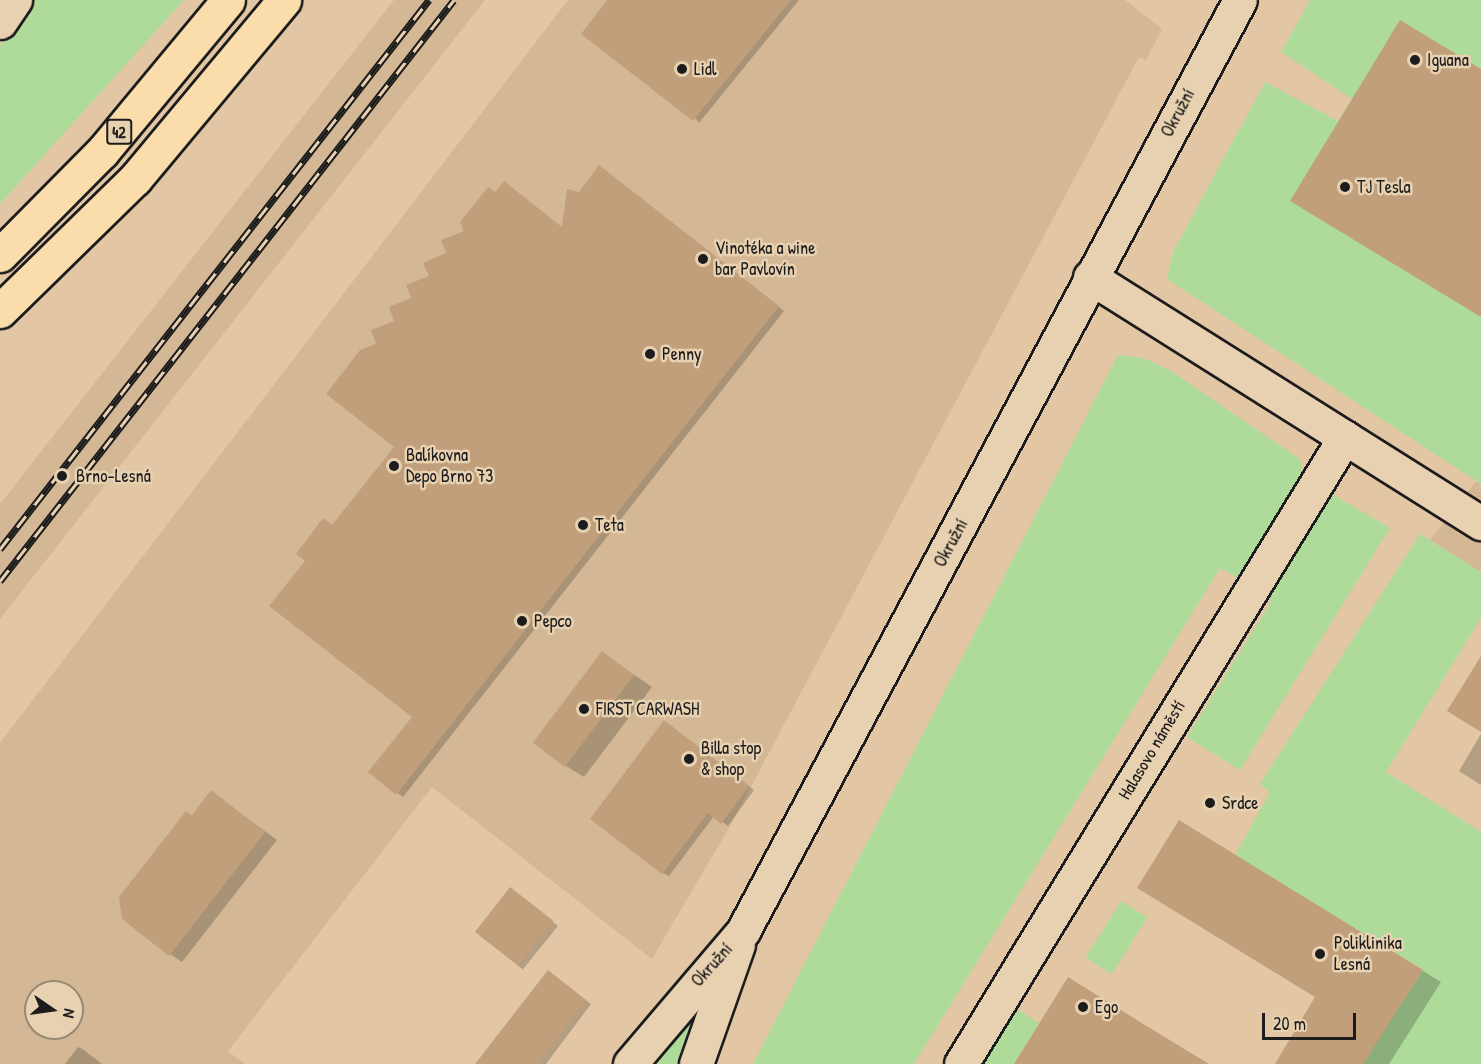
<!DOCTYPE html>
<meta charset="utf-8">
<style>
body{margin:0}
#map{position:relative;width:1481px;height:1064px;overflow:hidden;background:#e3c7a4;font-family:"Patrick Hand",sans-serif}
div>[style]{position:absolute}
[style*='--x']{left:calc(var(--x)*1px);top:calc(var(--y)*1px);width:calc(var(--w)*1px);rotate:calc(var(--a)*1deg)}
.built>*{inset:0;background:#d4b895}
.green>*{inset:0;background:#aedb9a;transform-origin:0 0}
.shadow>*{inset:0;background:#0003;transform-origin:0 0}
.building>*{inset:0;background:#c09f7a;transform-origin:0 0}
.roads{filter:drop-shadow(2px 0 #1c1c1c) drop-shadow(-2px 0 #1c1c1c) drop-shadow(0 2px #1c1c1c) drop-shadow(0 -2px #1c1c1c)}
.minor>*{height:33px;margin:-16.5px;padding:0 16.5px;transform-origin:16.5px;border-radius:16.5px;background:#e8d1b0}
.tertiary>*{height:33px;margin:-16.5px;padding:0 16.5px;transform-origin:16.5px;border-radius:16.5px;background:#e8d1b0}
.trunk>*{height:33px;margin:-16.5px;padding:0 16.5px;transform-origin:16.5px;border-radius:16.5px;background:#fbddab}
.rail>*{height:7px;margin-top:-3.5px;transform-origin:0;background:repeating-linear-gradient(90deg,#e8d1b0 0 14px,#1c1c1c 0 28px);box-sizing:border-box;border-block:2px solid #1c1c1c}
.dots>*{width:16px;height:16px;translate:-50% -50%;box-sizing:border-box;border:3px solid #e8d1b0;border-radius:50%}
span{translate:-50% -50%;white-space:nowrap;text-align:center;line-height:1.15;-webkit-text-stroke:5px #e8d1b0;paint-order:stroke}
.shield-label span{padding:2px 4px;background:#e8d1b0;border:2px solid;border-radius:4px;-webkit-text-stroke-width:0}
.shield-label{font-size:16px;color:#1c1c1c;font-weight:700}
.poi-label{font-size:18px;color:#1c1c1c}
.left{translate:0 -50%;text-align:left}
.street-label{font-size:18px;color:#1c1c1c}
.north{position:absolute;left:24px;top:980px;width:60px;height:60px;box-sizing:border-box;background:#e8d1b0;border:2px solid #968975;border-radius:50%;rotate:103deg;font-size:16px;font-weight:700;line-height:24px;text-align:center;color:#1c1c1c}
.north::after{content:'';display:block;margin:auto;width:21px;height:27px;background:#1c1c1c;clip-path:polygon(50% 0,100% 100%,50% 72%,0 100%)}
.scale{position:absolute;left:1262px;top:1013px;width:94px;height:27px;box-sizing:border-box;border:3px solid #1c1c1c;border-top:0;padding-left:8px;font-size:18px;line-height:21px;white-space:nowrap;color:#1c1c1c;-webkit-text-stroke:4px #e8d1b0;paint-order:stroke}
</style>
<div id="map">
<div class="built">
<div style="clip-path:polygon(394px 0,485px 0,0 619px,0 504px)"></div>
<div style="clip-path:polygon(evenodd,568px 0,1125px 0,1162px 29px,1146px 60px,1139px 57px,729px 828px,652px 959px,432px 787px,228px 1051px,245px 1064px,0 1064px,0 743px,568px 0,36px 992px,72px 992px,72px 1028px,36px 1028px,36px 992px)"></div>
<div style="clip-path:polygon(1476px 481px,1481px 484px,1481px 572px,1430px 540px)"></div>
</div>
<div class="green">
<div style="clip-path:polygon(33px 0,184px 0,0 204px,0 45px)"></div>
<div style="clip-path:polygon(1310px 0,1481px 0,1481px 484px,1167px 279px,1173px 252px,1265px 82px,1338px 121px,1352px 99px,1281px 52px)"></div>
<div style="clip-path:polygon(1118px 355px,1144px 358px,1171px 371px,1300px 459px,1303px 474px,1243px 581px,1220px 568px,914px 1064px,753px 1064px)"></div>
<div style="clip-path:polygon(1332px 494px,1390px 528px,1240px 770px,1187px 737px,1271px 602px,1264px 594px)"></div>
<div style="clip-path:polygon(1420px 534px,1481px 572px,1481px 618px,1386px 772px,1481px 832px,1481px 1064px,1363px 1064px,1423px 970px,1235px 855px,1270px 792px,1260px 784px)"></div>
<div style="left:1121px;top:901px;width:31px;height:67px;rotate:32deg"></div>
<div style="clip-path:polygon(1012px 1006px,1039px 1023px,1014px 1064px,978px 1064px)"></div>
<div style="clip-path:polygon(694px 1011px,682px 1064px,645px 1064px)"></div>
</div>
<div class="shadow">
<div style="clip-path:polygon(609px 0,799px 0,699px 123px)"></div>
<div style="clip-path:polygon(605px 171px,784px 311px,403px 797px,370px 772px,414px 717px,307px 560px,324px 520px,333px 526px,396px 446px,378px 345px,396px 322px,563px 228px,579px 193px)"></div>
<div style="clip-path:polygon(602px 653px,652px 687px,584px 777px,566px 766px)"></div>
<div style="clip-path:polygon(670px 726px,754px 790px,728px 826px,714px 816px,669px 876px,663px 873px)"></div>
<div style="clip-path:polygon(1481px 734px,1481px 785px,1459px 771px)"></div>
<div style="clip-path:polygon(211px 792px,277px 840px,182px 962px,170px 954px,193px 816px)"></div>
<div style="clip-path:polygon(1198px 833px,1441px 982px,1389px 1064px,1277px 1064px,1317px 997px)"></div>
<div style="left:516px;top:892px;width:54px;height:56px;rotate:39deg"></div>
<div style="clip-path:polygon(554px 976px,591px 1004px,546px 1064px,477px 1064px)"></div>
<div style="clip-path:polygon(78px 1047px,84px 1050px,102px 1064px,65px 1064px)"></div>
</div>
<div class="building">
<div style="clip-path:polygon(607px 0,791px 0,693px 121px,581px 34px)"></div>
<div style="clip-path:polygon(1400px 20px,1481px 69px,1481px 317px,1290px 201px)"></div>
<div style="clip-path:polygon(599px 165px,779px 306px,396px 795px,368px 772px,412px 717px,269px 606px,305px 561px,296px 554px,323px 518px,332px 525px,394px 447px,326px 394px,360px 350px,376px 344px,371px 330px,394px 321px,389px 307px,411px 298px,406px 285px,429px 276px,423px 263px,446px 253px,441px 240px,464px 231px,460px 222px,488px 187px,495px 192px,504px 181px,562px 227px,567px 189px,579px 192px)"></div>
<div style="left:602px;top:651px;width:40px;height:115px;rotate:37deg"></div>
<div style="clip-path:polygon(1481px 656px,1481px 732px,1447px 711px)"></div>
<div style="clip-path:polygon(664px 720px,749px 786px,721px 824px,708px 813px,662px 874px,590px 819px)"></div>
<div style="clip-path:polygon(211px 790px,265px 832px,169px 956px,122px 919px,119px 897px,186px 811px,192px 815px)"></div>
<div style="clip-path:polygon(1179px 820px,1423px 970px,1363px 1064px,1275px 1064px,1315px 997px,1137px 888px)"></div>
<div style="left:510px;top:887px;width:55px;height:57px;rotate:38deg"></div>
<div style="clip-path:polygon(548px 970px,586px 1000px,537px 1064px,475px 1064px)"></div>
<div style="clip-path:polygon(1068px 977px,1145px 1025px,1209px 1064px,1014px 1064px)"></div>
</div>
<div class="roads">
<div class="minor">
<div style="--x:0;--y:22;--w:27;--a:-56"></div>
<div style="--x:1090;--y:277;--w:462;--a:32.2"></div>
<div style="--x:961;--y:1064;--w:735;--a:-58.52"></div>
</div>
<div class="tertiary">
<div style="--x:630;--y:1064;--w:175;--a:-49.6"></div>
<div style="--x:743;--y:931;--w:1055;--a:-61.91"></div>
<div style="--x:696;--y:1064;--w:126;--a:-70.6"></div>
</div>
<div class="trunk">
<div style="--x:0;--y:255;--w:145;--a:-45.3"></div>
<div style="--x:102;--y:152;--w:197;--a:-50.3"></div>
<div style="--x:0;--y:311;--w:189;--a:-44.4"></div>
<div style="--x:135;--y:179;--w:233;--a:-50.2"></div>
</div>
</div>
<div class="rail">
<div style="--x:0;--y:549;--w:697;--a:-52"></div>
<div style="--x:0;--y:581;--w:737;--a:-52"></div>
</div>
<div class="dots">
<div style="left:1415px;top:60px;background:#1c1c1c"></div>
<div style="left:682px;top:69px;background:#1c1c1c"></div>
<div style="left:1345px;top:187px;background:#1c1c1c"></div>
<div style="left:703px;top:259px;background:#1c1c1c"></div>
<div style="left:650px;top:354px;background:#1c1c1c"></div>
<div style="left:394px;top:466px;background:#1c1c1c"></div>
<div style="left:62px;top:476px;background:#1c1c1c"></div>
<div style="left:583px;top:525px;background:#1c1c1c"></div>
<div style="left:522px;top:621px;background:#1c1c1c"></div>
<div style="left:584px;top:709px;background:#1c1c1c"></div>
<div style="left:689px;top:759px;background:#1c1c1c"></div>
<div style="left:1210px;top:803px;background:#1c1c1c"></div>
<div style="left:1320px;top:954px;background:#1c1c1c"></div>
<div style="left:1083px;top:1007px;background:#1c1c1c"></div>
</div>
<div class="shield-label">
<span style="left:119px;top:132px">42</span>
</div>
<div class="poi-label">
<span class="left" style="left:1427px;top:60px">Iguana</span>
<span class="left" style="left:694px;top:69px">Lidl</span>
<span class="left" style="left:1357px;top:187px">TJ Tesla</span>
<span class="left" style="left:715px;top:259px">Vinotéka a wine<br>bar Pavlovín</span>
<span class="left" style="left:662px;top:354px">Penny</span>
<span class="left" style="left:406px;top:466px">Balíkovna<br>Depo Brno 73</span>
<span class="left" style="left:76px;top:476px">Brno-Lesná</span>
<span class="left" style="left:595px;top:525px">Teta</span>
<span class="left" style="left:534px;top:621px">Pepco</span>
<span class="left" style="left:596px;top:709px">FIRST CARWASH</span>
<span class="left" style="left:701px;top:759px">Billa stop<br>&amp; shop</span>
<span class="left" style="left:1222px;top:803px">Srdce</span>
<span class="left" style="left:1334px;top:954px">Poliklinika<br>Lesná</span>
<span class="left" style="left:1095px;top:1007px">Ego</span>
</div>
<div class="street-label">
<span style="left:1178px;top:113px;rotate:-62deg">Okružní</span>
<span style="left:951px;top:543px;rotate:-62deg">Okružní</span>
<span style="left:1152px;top:750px;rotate:-59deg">Halasovo náměstí</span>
<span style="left:712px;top:965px;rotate:-48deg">Okružní</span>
</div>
<div class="north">N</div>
<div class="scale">20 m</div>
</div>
